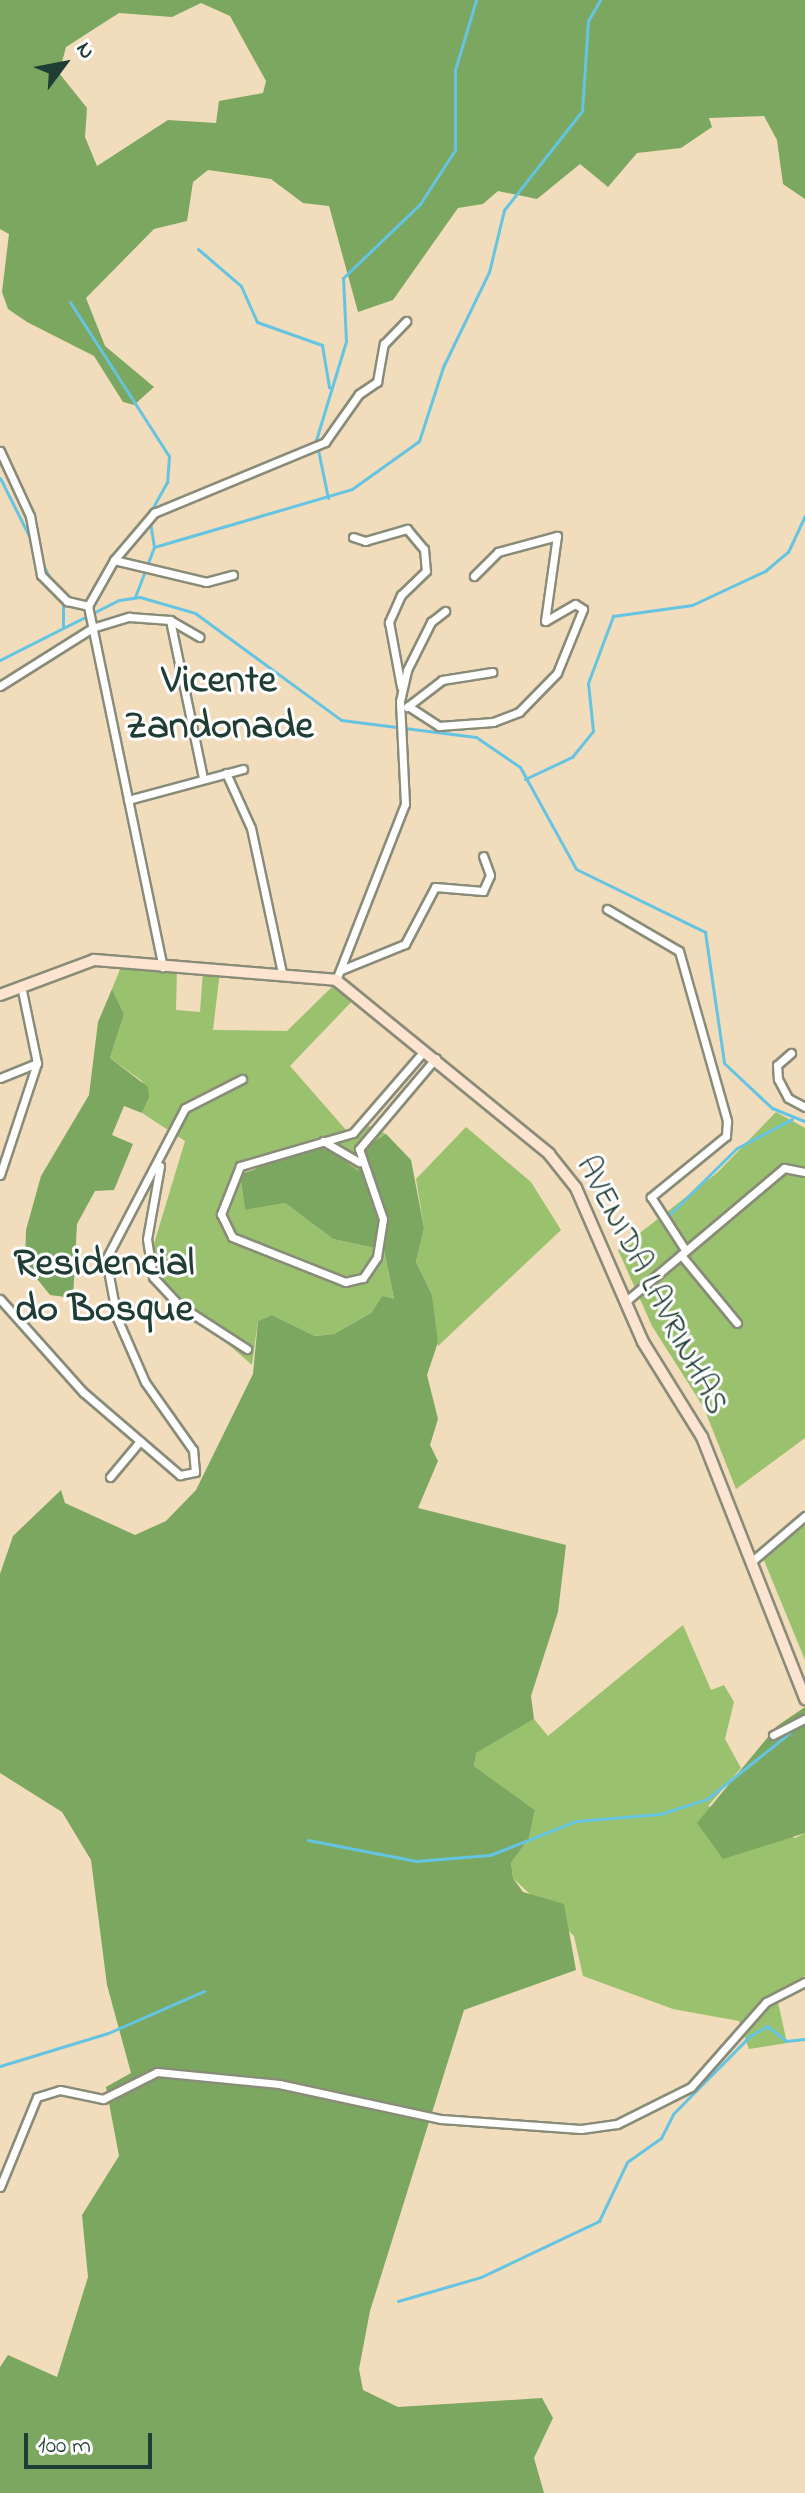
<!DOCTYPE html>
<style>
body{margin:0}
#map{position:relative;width:805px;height:2493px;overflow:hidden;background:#f1dcbc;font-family:"Indie Flower",sans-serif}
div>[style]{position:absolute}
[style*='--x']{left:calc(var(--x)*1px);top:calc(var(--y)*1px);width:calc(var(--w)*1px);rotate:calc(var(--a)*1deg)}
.green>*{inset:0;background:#9ac16d}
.forest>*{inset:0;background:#7ba760}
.stream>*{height:3px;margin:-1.5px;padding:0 1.5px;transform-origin:1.5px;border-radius:1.5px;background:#64c4e2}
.roads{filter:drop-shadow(2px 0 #888c78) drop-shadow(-2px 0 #888c78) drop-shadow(0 2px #888c78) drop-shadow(0 -2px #888c78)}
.street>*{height:7px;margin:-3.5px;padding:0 3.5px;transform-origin:3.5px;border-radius:3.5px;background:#fff}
.secondary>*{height:10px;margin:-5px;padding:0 5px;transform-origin:5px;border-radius:5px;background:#fde4d1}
span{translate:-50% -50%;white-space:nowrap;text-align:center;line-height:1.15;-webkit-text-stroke:6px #fff;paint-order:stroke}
.street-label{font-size:32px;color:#1f3d34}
.district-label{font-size:40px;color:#1f3d34;font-weight:700}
.north{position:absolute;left:24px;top:24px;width:80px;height:80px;-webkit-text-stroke:6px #fff;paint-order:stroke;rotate:58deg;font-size:22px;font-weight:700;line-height:32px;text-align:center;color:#1f3d34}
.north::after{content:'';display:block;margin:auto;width:28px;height:36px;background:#1f3d34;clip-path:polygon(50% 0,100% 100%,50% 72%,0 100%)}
.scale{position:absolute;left:24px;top:2433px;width:128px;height:36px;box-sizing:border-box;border:4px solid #1f3d34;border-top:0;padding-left:10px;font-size:24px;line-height:28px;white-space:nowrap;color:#1f3d34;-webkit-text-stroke:6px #fff;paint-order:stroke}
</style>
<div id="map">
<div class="green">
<div style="clip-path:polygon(123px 962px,177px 969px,176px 1010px,200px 1012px,203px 970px,220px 971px,213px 1030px,287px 1031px,338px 981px,358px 995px,290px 1066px,353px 1138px,369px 1126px,386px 1134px,368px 1145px,358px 1172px,268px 1160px,240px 1176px,245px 1210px,285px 1203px,333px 1239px,384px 1250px,394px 1300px,382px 1296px,371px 1313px,334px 1334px,315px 1336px,272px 1315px,258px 1321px,252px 1365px,170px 1293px,154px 1270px,153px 1247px,185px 1141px,142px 1113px,149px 1098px,142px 1081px,110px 1058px,124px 1014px,112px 989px)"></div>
<div style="clip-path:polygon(776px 1112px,805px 1128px,805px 1438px,736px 1489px,704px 1408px,652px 1326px,618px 1250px,718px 1172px)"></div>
<div style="clip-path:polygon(466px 1127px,531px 1182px,561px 1230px,438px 1346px,432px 1295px,416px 1262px,424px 1228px,416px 1179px)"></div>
<div style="clip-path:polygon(805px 1517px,805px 1660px,761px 1553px)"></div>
<div style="clip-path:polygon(683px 1625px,711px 1690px,724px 1685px,734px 1702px,725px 1739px,741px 1768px,708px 1806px,795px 1838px,805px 1833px,805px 1976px,776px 1993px,787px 2043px,749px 2049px,739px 2021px,673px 2009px,583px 1976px,574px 1936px,513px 1878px,511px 1863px,529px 1838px,535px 1810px,474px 1766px,475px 1753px,534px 1719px,548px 1736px)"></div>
</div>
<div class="forest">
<div style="clip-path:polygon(evenodd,0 0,805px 0,805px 199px,783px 184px,777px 140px,764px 116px,709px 118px,712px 127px,681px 148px,637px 153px,608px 187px,580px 164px,537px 199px,498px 191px,483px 204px,458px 208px,393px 300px,358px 312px,329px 206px,303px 203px,271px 179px,208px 170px,193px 182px,187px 221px,154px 229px,86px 298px,105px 346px,154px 387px,134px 405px,123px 402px,94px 356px,27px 322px,8px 309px,2px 292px,9px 234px,0 229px,0 0,201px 3px,230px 16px,266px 81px,263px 93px,219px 101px,216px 123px,168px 120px,97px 166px,85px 137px,87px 108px,59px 73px,66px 47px,119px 13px,172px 17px,201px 3px)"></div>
<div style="clip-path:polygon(112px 989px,124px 1014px,110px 1058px,148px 1087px,149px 1098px,142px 1113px,124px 1106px,112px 1135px,133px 1144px,114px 1190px,95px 1191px,77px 1224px,73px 1298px,50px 1295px,25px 1264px,26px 1230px,41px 1176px,89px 1095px,98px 1022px)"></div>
<div style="clip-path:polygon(386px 1134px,411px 1160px,424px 1228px,416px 1262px,432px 1295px,438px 1342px,427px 1375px,438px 1419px,430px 1445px,438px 1461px,418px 1508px,566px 1545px,558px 1612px,531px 1696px,534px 1719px,476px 1753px,474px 1766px,535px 1810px,529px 1838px,511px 1863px,513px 1878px,523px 1892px,564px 1904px,576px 1970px,464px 2010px,370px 2311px,359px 2369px,363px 2390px,398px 2407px,542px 2398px,553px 2418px,534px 2458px,544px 2493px,0 2493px,0 2367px,8px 2355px,57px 2377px,88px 2277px,82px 2215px,119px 2156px,106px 2087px,131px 2073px,107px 1985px,91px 1860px,62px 1812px,0 1773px,0 1574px,13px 1536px,61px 1490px,65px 1503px,135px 1535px,166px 1521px,196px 1490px,253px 1374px,258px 1321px,272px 1315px,315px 1336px,334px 1334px,371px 1313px,382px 1296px,394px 1299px,384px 1250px,333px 1239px,285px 1203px,245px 1210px,240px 1175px,320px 1142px,358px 1171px,368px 1145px)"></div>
<div style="clip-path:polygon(805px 1707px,805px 1833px,723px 1859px,697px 1823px,777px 1726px)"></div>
</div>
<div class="stream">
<div style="--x:198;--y:249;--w:57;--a:40.7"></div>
<div style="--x:241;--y:286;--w:39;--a:66"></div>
<div style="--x:257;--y:322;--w:69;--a:19.5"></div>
<div style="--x:322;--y:345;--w:43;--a:80.5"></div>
<div style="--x:70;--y:302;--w:183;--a:57.3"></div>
<div style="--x:169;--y:456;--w:26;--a:94"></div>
<div style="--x:167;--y:482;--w:37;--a:119"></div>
<div style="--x:0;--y:478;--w:72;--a:63.4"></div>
<div style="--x:328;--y:498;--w:59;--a:-101.7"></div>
<div style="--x:316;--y:440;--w:103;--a:-73.1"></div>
<div style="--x:346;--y:341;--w:63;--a:-92.7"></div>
<div style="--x:343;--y:278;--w:107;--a:-43.9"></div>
<div style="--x:420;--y:204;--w:64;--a:-57.1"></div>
<div style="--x:455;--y:150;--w:80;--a:-90"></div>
<div style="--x:455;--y:70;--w:73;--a:-73.3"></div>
<div style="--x:154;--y:547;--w:206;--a:-16.3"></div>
<div style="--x:352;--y:489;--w:82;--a:-35.6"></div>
<div style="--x:419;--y:441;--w:78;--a:-72"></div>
<div style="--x:443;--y:367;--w:106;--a:-64.2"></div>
<div style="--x:489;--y:272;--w:64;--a:-76.4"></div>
<div style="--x:504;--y:210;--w:126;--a:-51.8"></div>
<div style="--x:582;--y:111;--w:90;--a:-86.2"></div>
<div style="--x:588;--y:21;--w:24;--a:-60"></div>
<div style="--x:40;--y:559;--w:25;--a:63"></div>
<div style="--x:135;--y:597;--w:53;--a:-69.2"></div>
<div style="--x:154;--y:547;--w:26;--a:-99"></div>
<div style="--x:63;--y:627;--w:26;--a:-90"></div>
<div style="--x:0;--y:660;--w:133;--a:-26.8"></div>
<div style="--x:119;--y:600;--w:21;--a:-8"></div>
<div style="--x:140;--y:597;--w:57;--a:16.2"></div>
<div style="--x:195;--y:613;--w:181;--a:36.2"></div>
<div style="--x:341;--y:720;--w:136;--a:7.2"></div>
<div style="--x:476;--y:737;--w:53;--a:34.3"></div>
<div style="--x:520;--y:767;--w:116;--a:61.2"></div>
<div style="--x:576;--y:869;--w:144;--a:26"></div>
<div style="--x:705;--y:932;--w:132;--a:81.7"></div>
<div style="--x:724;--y:1063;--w:66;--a:43.2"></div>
<div style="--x:772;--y:1108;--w:35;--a:22"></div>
<div style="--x:525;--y:779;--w:52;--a:-25.1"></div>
<div style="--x:572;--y:757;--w:33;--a:-51"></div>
<div style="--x:593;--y:731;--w:48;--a:-95.9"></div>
<div style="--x:588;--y:683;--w:72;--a:-69.5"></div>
<div style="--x:613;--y:616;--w:80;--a:-7.9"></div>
<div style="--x:692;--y:605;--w:81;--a:-25"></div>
<div style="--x:765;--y:571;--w:30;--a:-40"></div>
<div style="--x:788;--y:552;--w:40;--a:-65"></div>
<div style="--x:669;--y:1215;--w:95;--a:-44.6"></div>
<div style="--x:737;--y:1148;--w:62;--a:-27.8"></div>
<div style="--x:308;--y:1840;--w:110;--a:11"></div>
<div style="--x:416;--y:1861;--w:74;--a:-4.6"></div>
<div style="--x:490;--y:1855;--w:92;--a:-21.6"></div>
<div style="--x:576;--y:1821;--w:84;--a:-4.8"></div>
<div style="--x:660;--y:1814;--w:49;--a:-17.7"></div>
<div style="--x:707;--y:1799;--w:117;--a:-38.7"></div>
<div style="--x:0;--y:2066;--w:113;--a:-17"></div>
<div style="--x:108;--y:2033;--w:105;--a:-23.6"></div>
<div style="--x:398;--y:2301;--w:86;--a:-16.1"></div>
<div style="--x:481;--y:2277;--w:131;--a:-25.4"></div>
<div style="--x:599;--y:2221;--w:65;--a:-64.6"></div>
<div style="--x:627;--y:2162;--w:42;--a:-35.2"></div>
<div style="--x:661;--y:2138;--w:27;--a:-63"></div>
<div style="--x:673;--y:2114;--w:110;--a:-45.4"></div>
<div style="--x:750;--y:2036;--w:20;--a:-30"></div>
<div style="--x:767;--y:2026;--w:24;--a:38"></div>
<div style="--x:786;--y:2041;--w:19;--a:-6"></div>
</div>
<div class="roads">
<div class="street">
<div style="--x:0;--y:451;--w:72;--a:65.2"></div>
<div style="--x:30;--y:516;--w:60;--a:79.4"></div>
<div style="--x:41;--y:575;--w:37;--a:45"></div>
<div style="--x:67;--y:601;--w:22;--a:13"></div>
<div style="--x:353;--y:537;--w:13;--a:18"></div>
<div style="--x:365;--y:541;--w:44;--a:-15.9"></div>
<div style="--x:407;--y:529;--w:26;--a:50"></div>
<div style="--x:424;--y:549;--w:22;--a:85"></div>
<div style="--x:426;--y:571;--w:35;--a:136"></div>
<div style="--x:401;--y:595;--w:30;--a:114"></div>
<div style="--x:389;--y:622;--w:66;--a:79.5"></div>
<div style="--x:114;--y:560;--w:95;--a:13.4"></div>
<div style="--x:206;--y:582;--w:28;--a:-15"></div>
<div style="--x:88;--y:606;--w:53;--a:-60.5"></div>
<div style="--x:114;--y:560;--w:62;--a:-49.6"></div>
<div style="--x:154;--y:513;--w:185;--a:-22.5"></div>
<div style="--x:325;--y:442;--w:59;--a:-54.7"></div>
<div style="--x:359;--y:394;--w:22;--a:-34"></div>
<div style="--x:377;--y:382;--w:39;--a:-80"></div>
<div style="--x:384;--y:344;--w:32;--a:-46"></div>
<div style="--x:88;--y:606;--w:369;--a:78.3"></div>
<div style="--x:170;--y:620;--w:161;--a:78.2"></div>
<div style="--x:0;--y:686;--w:109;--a:-32.2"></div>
<div style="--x:92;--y:628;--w:39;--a:-17"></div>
<div style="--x:129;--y:617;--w:41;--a:4.2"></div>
<div style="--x:170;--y:620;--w:34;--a:30"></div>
<div style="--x:408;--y:706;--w:37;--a:33"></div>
<div style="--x:439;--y:726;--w:54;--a:-4.2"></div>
<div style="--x:493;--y:722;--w:28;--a:-21"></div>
<div style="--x:519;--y:712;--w:54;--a:-45.7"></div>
<div style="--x:557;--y:673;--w:69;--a:-67.9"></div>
<div style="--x:583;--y:609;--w:9;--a:-148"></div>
<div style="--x:575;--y:604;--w:34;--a:150"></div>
<div style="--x:545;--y:621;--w:86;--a:-82"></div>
<div style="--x:557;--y:536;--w:61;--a:164.8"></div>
<div style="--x:498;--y:552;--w:34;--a:135"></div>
<div style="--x:407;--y:707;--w:44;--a:-37.6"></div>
<div style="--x:442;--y:680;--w:51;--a:-9.1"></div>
<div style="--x:226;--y:773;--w:60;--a:65.6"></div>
<div style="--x:251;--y:828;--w:148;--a:77.9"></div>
<div style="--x:128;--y:800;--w:119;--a:-15.1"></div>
<div style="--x:607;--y:909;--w:83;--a:30.3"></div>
<div style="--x:679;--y:951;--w:177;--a:74.2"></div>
<div style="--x:727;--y:1121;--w:15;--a:94"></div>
<div style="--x:726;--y:1136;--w:97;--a:140.9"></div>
<div style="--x:651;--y:1197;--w:64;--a:57.1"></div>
<div style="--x:341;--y:970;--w:69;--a:-22.1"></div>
<div style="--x:405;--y:944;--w:64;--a:-62.2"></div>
<div style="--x:435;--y:887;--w:48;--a:4.8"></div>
<div style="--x:483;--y:891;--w:17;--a:-66"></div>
<div style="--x:490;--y:875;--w:20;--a:-110"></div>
<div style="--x:336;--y:980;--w:189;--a:-68.6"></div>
<div style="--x:405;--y:804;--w:103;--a:-92.8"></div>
<div style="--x:400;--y:701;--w:32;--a:-77"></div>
<div style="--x:407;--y:670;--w:54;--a:-63.4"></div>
<div style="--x:431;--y:622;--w:18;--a:-38"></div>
<div style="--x:424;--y:1051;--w:108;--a:130.9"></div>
<div style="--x:353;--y:1133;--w:118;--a:163.7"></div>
<div style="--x:240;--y:1166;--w:52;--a:111.6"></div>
<div style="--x:221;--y:1214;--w:25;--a:64"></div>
<div style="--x:232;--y:1237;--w:122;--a:21.7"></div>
<div style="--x:345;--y:1282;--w:18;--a:-13"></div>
<div style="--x:363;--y:1278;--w:25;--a:-56"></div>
<div style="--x:377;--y:1257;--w:38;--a:-81"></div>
<div style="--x:383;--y:1219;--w:74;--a:-108.9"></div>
<div style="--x:359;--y:1149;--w:119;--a:-49.8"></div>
<div style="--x:791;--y:1053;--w:18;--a:139"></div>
<div style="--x:777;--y:1065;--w:14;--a:86"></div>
<div style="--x:778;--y:1079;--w:21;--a:62"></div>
<div style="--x:788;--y:1098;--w:19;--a:28"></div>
<div style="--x:0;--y:1078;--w:40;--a:-22"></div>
<div style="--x:323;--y:1141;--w:42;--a:30.3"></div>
<div style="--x:160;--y:1166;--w:74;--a:100.1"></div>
<div style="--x:147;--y:1239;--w:38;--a:81"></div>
<div style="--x:153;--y:1277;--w:38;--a:47"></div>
<div style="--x:179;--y:1305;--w:81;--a:32.9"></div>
<div style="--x:0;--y:1175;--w:118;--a:-71.7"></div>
<div style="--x:37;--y:1063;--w:79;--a:-101.7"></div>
<div style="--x:681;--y:1255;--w:88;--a:50.5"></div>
<div style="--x:0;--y:1299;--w:125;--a:48.3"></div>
<div style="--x:83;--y:1392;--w:128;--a:40.6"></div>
<div style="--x:180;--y:1475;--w:15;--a:-11"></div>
<div style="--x:195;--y:1472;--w:22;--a:-95"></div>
<div style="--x:193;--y:1450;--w:83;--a:-125.2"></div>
<div style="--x:145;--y:1382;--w:70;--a:-113.6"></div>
<div style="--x:117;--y:1318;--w:60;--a:-100.6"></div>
<div style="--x:106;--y:1259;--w:170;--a:-62.4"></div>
<div style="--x:185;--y:1108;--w:64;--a:-27"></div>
<div style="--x:625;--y:1302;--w:208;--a:-40.1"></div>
<div style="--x:784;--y:1168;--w:21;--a:11"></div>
<div style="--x:110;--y:1477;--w:47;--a:-50.2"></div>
<div style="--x:751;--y:1562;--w:71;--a:-40.4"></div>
<div style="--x:773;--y:1735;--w:36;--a:-27"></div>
<div style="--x:0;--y:2187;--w:97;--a:-67.7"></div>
<div style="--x:37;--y:2097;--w:24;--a:-17"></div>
<div style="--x:60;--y:2090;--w:44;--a:11.8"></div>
<div style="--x:103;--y:2099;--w:60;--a:-26.6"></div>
<div style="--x:157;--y:2072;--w:123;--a:5.6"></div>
<div style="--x:279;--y:2084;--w:166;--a:12.2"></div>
<div style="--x:441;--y:2119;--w:140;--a:4.1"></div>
<div style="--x:581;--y:2129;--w:36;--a:-8"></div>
<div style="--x:617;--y:2124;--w:83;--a:-26.6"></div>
<div style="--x:691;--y:2087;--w:113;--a:-48.6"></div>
<div style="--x:766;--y:2002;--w:44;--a:-27.1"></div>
</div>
<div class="secondary">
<div style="--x:0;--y:995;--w:100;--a:-20.4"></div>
<div style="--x:94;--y:960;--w:243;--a:4.7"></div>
<div style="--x:336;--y:980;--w:275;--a:39.2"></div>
<div style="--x:549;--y:1154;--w:43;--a:51.5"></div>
<div style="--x:576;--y:1188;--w:168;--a:66.5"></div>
<div style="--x:643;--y:1342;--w:112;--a:58.2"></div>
<div style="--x:702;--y:1437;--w:282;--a:68.5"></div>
</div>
</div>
<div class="street-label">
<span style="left:650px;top:1286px;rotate:62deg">AVENIDA LAVRINHAS</span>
</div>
<div class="district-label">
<span style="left:219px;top:705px">Vicente<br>Zandonade</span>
<span style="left:104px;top:1288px">Residencial<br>do Bosque</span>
</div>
<div class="north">N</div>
<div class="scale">100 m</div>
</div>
